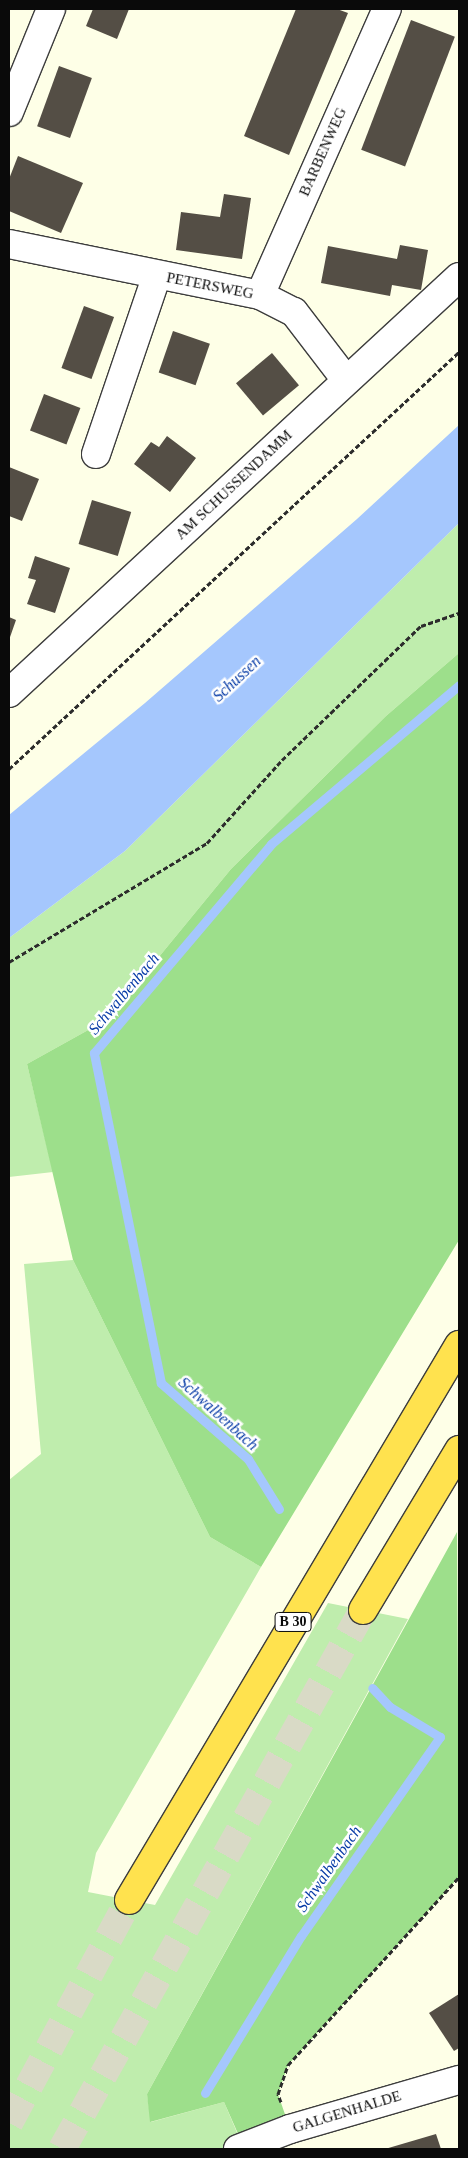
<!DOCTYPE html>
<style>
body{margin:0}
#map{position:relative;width:468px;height:2158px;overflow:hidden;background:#feffe7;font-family:Georgia,serif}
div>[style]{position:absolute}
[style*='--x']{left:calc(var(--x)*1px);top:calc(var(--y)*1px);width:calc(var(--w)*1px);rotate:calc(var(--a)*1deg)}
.green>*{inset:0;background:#bfedad}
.forest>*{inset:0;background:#9ddf8b}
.water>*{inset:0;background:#a5c7fd}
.stream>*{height:9px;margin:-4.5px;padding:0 4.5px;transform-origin:4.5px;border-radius:4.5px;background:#a5c7fd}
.building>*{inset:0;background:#544e45;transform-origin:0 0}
.trunk-tunnel>*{height:28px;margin-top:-14px;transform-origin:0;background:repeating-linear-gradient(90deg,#d9dac6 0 28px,transparent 0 42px)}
.path>*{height:3px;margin-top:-1.5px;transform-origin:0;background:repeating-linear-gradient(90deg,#2c2c2c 0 5px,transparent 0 7.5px)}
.roads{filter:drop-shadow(1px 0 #3d3d3d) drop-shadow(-1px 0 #3d3d3d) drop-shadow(0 1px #3d3d3d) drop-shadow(0 -1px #3d3d3d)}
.minor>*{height:28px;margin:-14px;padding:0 14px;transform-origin:14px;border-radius:14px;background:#fff}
.trunk>*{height:28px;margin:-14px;padding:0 14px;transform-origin:14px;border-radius:14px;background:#ffe24e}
span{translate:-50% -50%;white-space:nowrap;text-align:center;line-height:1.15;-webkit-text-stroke:5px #fff;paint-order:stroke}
.shield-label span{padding:1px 4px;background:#fff;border:1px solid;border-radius:4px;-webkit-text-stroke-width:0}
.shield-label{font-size:14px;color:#0a0a0a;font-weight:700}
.street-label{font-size:15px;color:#0a0a0a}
.water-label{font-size:16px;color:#083ca7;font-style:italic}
.frame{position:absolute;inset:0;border:10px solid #0a0a0a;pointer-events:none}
</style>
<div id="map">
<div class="green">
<div style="clip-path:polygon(459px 523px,459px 653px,386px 716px,231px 869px,108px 1019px,27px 1064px,53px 1172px,9px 1177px,9px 938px,125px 851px)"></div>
<div style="clip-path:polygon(73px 1260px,210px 1537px,261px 1567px,96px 1853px,88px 1892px,155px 1905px,328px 1603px,408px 1619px,147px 2094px,151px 2122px,224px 2102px,244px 2149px,9px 2149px,9px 1480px,41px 1454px,24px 1264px)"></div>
</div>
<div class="forest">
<div style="clip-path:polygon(459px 653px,459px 1240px,261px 1567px,210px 1537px,73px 1260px,27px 1064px,108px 1019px,231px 869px,386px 716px)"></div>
<div style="clip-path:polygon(457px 1532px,459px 1877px,288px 2065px,278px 2094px,290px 2129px,243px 2145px,224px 2102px,150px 2122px,147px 2094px)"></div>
</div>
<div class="water">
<div style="clip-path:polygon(459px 425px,459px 523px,125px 851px,9px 938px,9px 815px,145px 703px,357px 519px)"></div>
</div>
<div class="stream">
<div style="--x:279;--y:1509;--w:59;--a:-121.8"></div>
<div style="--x:248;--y:1459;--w:116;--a:-138.9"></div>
<div style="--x:161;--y:1383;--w:337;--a:-101.5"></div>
<div style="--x:94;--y:1053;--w:274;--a:-49.7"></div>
<div style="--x:271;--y:844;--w:246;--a:-40.2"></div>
<div style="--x:205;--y:2093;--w:184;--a:-58.6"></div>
<div style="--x:301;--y:1936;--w:243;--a:-55.1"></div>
<div style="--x:440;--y:1737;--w:58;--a:-149"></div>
<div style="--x:390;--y:1707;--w:26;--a:-133"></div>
</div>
<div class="building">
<div style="clip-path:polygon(93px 9px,129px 9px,117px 39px,86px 26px)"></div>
<div style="clip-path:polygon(296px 9px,337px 9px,348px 13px,289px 155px,244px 136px)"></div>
<div style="left:411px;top:20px;width:47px;height:139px;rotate:21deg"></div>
<div style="left:59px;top:66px;width:35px;height:64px;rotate:20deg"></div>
<div style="clip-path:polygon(18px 156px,83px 183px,61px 233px,9px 211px,9px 179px)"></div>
<div style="clip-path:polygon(224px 194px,251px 198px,242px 259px,176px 250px,181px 212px,220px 217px)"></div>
<div style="clip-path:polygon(400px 245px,428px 250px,421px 290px,392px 285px,390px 296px,321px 283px,328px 246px,397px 259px)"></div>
<div style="left:84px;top:306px;width:32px;height:66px;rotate:20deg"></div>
<div style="left:173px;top:331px;width:39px;height:44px;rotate:19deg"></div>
<div style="left:272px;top:353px;width:42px;height:47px;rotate:50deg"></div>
<div style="left:44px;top:394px;width:39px;height:39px;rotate:21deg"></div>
<div style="clip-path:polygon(167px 436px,196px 458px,170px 492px,134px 464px,151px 442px,159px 447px)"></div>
<div style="clip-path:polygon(9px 467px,39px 479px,22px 521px,9px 516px)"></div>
<div style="left:92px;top:500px;width:41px;height:46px;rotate:17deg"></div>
<div style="clip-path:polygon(35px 556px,70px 568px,55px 613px,27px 604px,36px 580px,28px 578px)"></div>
<div style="clip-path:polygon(9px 617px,16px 620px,9px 640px)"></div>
<div style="clip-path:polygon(459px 1994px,459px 2048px,454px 2051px,429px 2013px)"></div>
<div style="clip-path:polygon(436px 2134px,441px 2149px,385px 2149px)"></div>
</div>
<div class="trunk-tunnel">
<div style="--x:9;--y:2123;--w:253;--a:-61.7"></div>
<div style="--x:62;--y:2149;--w:617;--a:-60.82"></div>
</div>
<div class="path">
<div style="--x:9;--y:769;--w:614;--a:-42.82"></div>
<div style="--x:9;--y:962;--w:231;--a:-31"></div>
<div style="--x:207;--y:843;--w:112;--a:-47.9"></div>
<div style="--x:282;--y:760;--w:193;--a:-44"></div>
<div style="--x:421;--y:626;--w:40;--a:-18.9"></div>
<div style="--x:281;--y:2102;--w:9;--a:-111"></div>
<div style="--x:278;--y:2094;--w:31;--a:-71"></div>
<div style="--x:288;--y:2065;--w:254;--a:-47.7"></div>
</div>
<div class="roads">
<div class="minor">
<div style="--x:9;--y:112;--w:111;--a:-67.8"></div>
<div style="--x:9;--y:244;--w:256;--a:11.5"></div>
<div style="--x:260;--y:295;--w:38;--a:27"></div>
<div style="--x:294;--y:312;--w:86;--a:52.6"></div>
<div style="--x:260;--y:295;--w:313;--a:-66.1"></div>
<div style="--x:96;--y:454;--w:189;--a:-71.2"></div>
<div style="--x:9;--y:693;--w:613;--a:-42.75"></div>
<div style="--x:238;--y:2149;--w:56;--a:-21"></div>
<div style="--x:290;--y:2129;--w:176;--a:-16.2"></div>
</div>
<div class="trunk">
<div style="--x:363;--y:1610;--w:187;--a:-59"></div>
<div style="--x:129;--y:1900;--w:646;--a:-59.26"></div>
</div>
</div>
<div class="shield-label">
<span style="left:293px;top:1622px">B 30</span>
</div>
<div class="street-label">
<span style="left:323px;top:152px;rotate:-66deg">BARBENWEG</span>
<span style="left:210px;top:286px;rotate:11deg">PETERSWEG</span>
<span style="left:234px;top:485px;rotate:-43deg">AM SCHUSSENDAMM</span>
<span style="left:347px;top:2112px;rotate:-17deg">GALGENHALDE</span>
</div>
<div class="water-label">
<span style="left:237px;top:679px;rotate:-43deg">Schussen</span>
<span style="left:124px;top:994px;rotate:-50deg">Schwalbenbach</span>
<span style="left:218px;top:1414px;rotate:42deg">Schwalbenbach</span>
<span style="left:329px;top:1869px;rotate:-55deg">Schwalbenbach</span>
</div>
<div class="frame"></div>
</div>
